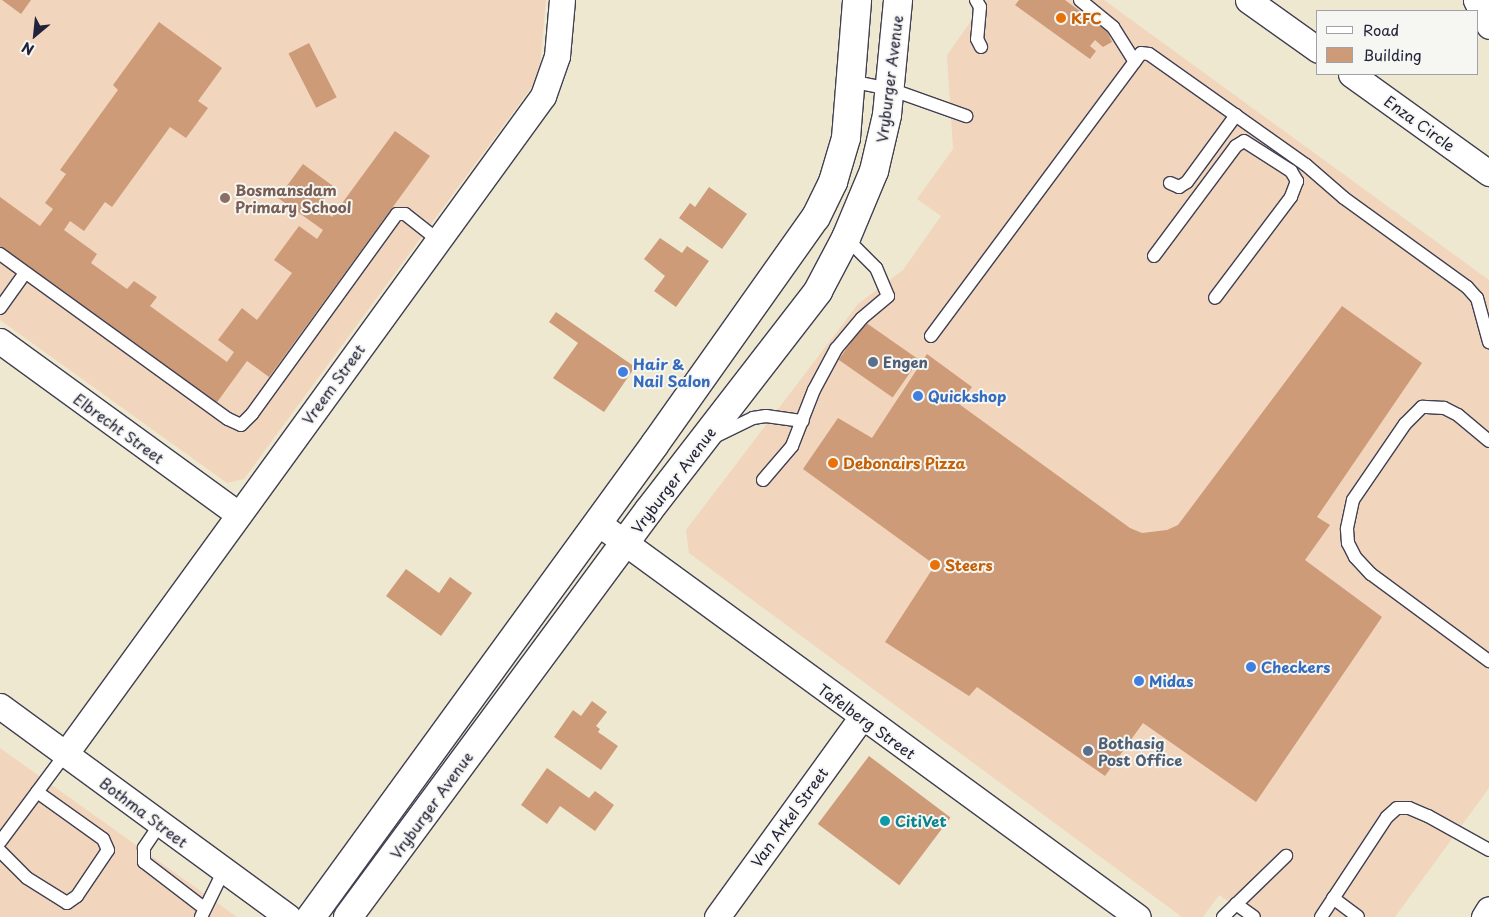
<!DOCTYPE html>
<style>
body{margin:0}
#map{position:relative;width:1489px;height:917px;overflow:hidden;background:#efe8d0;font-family:"Playpen Sans",sans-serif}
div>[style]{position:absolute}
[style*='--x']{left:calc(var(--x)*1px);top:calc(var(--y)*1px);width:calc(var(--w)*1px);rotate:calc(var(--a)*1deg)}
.built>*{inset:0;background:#f1d5bd}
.building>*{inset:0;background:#ce9b79;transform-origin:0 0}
.roads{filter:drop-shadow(1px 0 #414051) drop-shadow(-1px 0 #414051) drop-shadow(0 1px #414051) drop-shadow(0 -1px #414051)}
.service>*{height:12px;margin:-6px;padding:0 6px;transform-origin:6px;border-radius:6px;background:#fff}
.minor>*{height:25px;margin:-12.5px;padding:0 12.5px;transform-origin:12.5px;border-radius:12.5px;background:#fff}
.tertiary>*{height:28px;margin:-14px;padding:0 14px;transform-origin:14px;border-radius:14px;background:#fff}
.dots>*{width:14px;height:14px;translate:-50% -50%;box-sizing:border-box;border:2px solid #f6f6f2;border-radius:50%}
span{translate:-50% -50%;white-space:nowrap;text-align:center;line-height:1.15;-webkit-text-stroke:4px #f6f6f2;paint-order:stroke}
.food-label{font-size:15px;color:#c56008;font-weight:700}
.left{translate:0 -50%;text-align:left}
.street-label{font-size:15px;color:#22223b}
.education-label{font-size:15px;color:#785e54;font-weight:700}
.service-label{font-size:15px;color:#4e5e75;font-weight:700}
.shop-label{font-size:15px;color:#366cbe;font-weight:700}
.culture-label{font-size:15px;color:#0d838f;font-weight:700}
.legend{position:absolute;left:1316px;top:10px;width:162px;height:65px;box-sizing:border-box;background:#f6f6f2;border:1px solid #a1a1a9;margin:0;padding:6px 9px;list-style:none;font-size:15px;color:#22223b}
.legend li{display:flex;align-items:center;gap:10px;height:25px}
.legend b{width:25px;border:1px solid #a1a1a9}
.north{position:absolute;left:10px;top:10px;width:50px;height:50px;-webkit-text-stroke:4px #f6f6f2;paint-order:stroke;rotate:208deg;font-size:14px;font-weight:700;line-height:20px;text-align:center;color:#22223b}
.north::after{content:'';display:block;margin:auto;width:18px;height:22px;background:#22223b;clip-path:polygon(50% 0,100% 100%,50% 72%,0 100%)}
</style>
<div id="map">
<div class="built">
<div style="clip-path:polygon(0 0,546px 0,539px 77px,244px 479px,227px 483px,0 320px)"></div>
<div style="clip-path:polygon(986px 0,1104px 0,1489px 280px,1489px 788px,1395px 917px,1251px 917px,1219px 895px,1203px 917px,1182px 917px,689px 553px,686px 530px,858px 304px,903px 270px,941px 216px,917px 199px,953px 149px,947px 55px)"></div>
<div style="clip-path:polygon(0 748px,237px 917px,0 917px)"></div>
</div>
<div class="building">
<div style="clip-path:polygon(2px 0,31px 0,21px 14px)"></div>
<div style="clip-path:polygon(1019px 0,1065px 0,1107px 31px,1112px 42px,1103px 47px,1095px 40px,1090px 46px,1096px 51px,1090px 59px,1015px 5px)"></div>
<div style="clip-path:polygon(159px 22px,222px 68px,198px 101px,208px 108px,186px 138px,170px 127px,112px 207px,105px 202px,84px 231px,70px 221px,64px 230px,97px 254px,91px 263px,127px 289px,134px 281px,157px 297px,150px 306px,227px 362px,234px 352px,218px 340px,242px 308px,257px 320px,292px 273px,274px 260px,299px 226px,317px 239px,323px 230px,278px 198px,303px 164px,333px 186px,318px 207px,332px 217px,395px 131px,430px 156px,269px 377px,247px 361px,215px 405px,42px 279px,35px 288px,7px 268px,14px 259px,0 249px,0 197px,40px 226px,53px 209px,45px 203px,66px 174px,60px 170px,118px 90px,113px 85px)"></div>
<div style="left:309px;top:43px;width:61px;height:23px;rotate:63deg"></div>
<div style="clip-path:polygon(709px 187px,747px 214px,722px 249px,679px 218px,690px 203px,695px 207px)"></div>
<div style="clip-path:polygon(660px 238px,682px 253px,687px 246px,709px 261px,676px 307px,654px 291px,665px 276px,644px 259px)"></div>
<div style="clip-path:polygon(1342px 306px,1422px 363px,1317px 517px,1330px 525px,1305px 560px,1382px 617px,1256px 802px,1143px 723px,1105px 776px,977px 687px,969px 696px,885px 642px,935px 565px,803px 469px,838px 418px,872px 438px,927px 354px,972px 387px,959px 404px,1130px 528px,1142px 533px,1167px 530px,1178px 525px)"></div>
<div style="clip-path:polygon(556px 312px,635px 367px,604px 412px,553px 378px,578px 343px,549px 322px)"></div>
<div style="left:865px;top:322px;width:66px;height:46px;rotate:35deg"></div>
<div style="clip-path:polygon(406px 569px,439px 593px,450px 577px,472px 593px,441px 636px,386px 596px)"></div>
<div style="clip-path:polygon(592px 701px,607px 712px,596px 726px,600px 729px,598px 732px,618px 746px,601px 770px,554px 737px,573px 710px,581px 716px)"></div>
<div style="left:869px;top:756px;width:102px;height:85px;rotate:37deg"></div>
<div style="clip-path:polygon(547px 768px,589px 798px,595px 791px,614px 805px,595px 831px,560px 806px,547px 824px,521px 805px)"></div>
</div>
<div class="roads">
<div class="service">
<div style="--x:976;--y:0;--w:8;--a:60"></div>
<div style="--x:980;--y:7;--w:32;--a:95"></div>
<div style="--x:977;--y:39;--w:9;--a:63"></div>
<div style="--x:1080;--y:0;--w:43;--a:39.3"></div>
<div style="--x:1113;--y:27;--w:41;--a:57.8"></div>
<div style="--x:850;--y:81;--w:41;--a:11.3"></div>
<div style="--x:890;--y:89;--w:81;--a:19.6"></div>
<div style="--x:1170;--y:183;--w:10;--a:24"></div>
<div style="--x:1179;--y:187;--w:9;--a:-32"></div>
<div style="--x:1187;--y:182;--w:83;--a:-53.8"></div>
<div style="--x:0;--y:254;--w:281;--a:35.9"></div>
<div style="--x:228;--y:419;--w:14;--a:25"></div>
<div style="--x:241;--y:425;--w:16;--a:-45"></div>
<div style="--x:252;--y:414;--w:247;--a:-54.1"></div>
<div style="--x:397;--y:214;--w:8;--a:0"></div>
<div style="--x:405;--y:214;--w:42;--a:38.2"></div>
<div style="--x:1154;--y:256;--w:137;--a:-53.3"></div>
<div style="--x:1236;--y:146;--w:9;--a:-32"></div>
<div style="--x:1244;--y:141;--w:56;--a:32.6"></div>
<div style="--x:1291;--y:171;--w:12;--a:59"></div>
<div style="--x:1297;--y:181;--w:17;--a:111"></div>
<div style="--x:1291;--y:197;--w:126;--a:127"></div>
<div style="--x:0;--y:308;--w:43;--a:-54.5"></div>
<div style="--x:931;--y:336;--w:352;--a:-53.4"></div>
<div style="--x:1141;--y:53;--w:8;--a:7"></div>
<div style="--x:1149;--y:54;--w:192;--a:35.3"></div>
<div style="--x:1306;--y:165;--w:50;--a:41"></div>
<div style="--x:1344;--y:198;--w:152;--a:35.9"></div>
<div style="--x:1467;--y:287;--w:15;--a:48"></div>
<div style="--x:1477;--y:298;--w:46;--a:74.7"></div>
<div style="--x:716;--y:436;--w:41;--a:-25.9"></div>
<div style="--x:753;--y:418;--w:13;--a:-9"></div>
<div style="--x:766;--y:416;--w:37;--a:8"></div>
<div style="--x:1489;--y:441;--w:40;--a:-140"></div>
<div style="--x:1458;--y:415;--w:16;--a:-153"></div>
<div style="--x:1444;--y:408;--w:22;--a:-177"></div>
<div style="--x:1422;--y:407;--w:24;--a:135"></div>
<div style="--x:1405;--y:424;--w:92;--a:124.4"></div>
<div style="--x:1353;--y:500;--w:30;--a:102"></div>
<div style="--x:1347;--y:529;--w:14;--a:86"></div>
<div style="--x:1348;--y:543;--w:16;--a:63"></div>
<div style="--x:1355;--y:557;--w:23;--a:47"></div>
<div style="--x:1371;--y:574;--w:147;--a:36.4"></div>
<div style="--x:763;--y:480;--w:45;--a:-49.5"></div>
<div style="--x:792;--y:446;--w:60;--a:-68.6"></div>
<div style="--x:814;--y:390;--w:47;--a:-61.8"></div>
<div style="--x:836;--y:349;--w:40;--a:-50"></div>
<div style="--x:862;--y:318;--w:34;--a:-40"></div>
<div style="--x:888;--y:296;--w:30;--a:-113"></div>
<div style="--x:876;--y:268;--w:42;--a:-135"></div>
<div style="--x:160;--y:824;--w:29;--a:124"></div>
<div style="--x:144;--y:848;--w:14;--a:90"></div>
<div style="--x:144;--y:862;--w:76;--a:37.5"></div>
<div style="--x:0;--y:842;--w:111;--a:-53.4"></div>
<div style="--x:0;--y:851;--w:38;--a:45"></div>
<div style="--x:27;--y:878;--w:47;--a:32"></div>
<div style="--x:67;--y:903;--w:12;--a:-35"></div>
<div style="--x:77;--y:896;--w:55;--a:-56"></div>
<div style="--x:108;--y:850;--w:12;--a:-114"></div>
<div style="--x:103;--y:839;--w:81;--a:-144.5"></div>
<div style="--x:1333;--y:898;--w:31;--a:37"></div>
<div style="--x:1236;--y:904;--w:22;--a:36"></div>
<div style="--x:201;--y:917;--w:52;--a:-63.9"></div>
<div style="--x:1223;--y:917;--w:88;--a:-44.1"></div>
<div style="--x:1321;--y:917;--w:120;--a:-56.6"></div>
<div style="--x:1387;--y:817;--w:13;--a:-42"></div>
<div style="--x:1397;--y:808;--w:12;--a:0"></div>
<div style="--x:1409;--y:808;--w:21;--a:23"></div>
<div style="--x:1428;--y:816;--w:70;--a:29.1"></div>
</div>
<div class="minor">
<div style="--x:1248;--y:0;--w:86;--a:35.5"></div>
<div style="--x:1476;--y:0;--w:29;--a:63"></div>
<div style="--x:1351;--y:74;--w:170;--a:35.7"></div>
<div style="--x:0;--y:341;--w:294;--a:36"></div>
<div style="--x:598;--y:523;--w:668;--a:36.12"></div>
<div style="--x:0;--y:706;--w:357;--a:36.2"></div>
<div style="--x:66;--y:753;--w:812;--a:-54.02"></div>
<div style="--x:543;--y:96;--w:42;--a:-70.7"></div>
<div style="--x:557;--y:56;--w:56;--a:-84.9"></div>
<div style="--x:717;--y:917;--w:247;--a:-54.1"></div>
<div style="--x:1484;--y:917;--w:9;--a:-58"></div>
</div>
<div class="tertiary">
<div style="--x:311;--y:917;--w:585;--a:-53.97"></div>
<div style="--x:655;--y:444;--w:278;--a:-54.7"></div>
<div style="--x:816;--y:217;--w:39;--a:-64"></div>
<div style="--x:833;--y:182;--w:46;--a:-73.5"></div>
<div style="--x:846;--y:138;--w:138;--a:-85.4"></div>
<div style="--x:348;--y:917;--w:506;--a:-53.51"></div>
<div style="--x:649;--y:510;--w:277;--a:-52.3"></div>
<div style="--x:818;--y:291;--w:60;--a:-62.2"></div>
<div style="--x:846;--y:238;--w:73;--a:-67.3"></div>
<div style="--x:874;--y:171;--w:57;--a:-76.9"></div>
<div style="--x:887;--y:115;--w:116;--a:-84.5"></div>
</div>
</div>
<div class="dots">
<div style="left:1061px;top:18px;background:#e8710a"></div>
<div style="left:225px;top:198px;background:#8d6e63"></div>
<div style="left:873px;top:362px;background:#5c6f8a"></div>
<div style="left:623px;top:372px;background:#3f7fe0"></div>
<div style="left:918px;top:396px;background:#3f7fe0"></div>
<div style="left:833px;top:463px;background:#e8710a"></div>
<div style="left:935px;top:565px;background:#e8710a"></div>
<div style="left:1251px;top:667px;background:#3f7fe0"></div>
<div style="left:1139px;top:681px;background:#3f7fe0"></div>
<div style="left:1088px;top:751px;background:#5c6f8a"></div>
<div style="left:885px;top:821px;background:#0f9aa8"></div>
</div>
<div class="food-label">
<span class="left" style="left:1071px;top:18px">KFC</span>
<span class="left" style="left:843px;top:463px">Debonairs Pizza</span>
<span class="left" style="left:945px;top:565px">Steers</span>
</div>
<div class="street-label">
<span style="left:889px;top:79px;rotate:-83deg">Vryburger Avenue</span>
<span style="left:1420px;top:123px;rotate:36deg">Enza Circle</span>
<span style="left:333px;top:384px;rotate:-54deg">Vreem Street</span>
<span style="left:119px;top:428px;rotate:36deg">Elbrecht Street</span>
<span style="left:673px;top:480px;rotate:-53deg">Vryburger Avenue</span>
<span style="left:867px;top:721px;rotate:36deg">Tafelberg Street</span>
<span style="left:431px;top:805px;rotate:-54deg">Vryburger Avenue</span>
<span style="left:144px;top:812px;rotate:37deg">Bothma Street</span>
<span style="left:789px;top:817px;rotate:-54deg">Van Arkel Street</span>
</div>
<div class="education-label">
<span class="left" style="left:235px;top:198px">Bosmansdam<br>Primary School</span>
</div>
<div class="service-label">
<span class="left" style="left:883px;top:362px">Engen</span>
<span class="left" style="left:1098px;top:751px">Bothasig<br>Post Office</span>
</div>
<div class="shop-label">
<span class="left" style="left:633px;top:372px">Hair &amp;<br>Nail Salon</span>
<span class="left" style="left:928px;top:396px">Quickshop</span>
<span class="left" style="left:1261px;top:667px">Checkers</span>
<span class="left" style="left:1149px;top:681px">Midas</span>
</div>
<div class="culture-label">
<span class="left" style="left:895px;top:821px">CitiVet</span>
</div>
<ul class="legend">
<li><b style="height:6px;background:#fff"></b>Road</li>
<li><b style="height:14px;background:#ce9b79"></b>Building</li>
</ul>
<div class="north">N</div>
</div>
